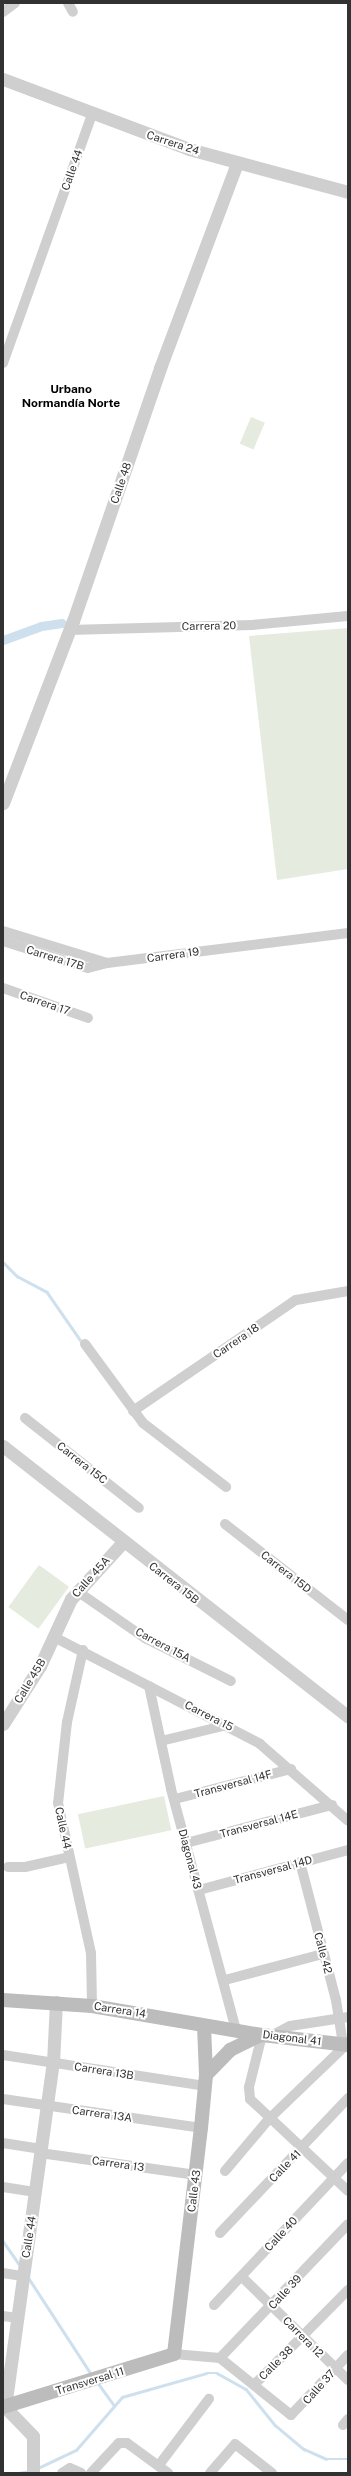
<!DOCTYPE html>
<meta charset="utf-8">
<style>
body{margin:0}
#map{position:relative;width:351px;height:2476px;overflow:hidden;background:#fff;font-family:"Public Sans",sans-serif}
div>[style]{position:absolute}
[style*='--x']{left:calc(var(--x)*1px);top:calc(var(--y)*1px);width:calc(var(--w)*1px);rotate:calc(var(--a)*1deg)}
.green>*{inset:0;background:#e5ebde;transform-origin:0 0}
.stream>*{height:2.5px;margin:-1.25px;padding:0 1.25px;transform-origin:1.25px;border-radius:1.25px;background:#cee0ed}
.canal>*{height:9px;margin:-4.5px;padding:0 4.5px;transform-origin:4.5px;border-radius:4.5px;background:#cee0ed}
.minor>*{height:10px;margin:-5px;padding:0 5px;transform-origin:5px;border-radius:5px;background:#cfcfcf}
.tertiary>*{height:13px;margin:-6.5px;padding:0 6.5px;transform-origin:6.5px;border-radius:6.5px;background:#cfcfcf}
.secondary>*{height:14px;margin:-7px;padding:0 7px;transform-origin:7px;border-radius:7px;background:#bcbcbc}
span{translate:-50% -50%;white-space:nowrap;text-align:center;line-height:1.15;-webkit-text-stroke:4px #fff;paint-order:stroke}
.street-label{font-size:11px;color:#323232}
.neighbourhood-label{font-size:12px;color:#000;font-weight:700}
.frame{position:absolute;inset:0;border:4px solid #323232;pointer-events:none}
</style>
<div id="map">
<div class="green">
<div style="left:251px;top:417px;width:15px;height:29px;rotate:23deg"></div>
<div style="clip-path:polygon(348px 628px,348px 869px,277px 880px,249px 636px)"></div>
<div style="left:39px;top:1565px;width:37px;height:52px;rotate:36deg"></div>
<div style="left:164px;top:1796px;width:35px;height:88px;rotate:78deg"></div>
</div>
<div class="stream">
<div style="--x:3;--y:1262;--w:20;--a:45"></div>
<div style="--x:17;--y:1276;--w:34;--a:28"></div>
<div style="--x:47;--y:1292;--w:60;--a:55.2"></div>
<div style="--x:3;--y:2241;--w:29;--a:55"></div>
<div style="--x:28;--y:2277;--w:117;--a:56.9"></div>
<div style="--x:98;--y:2383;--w:26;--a:54"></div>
<div style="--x:36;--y:2469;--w:44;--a:-25.4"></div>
<div style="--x:76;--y:2450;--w:70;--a:-49"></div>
<div style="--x:122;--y:2397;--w:88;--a:-15.8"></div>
<div style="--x:207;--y:2373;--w:10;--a:0"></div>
<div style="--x:217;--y:2373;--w:33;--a:29"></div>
<div style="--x:246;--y:2389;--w:46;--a:51.1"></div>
<div style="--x:275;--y:2425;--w:38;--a:40"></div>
<div style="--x:304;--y:2449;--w:24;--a:24"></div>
<div style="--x:326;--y:2459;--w:22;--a:0"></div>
<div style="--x:18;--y:2473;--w:12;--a:-9"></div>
</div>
<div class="canal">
<div style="--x:3;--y:640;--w:40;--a:-20.2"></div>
<div style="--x:41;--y:626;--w:21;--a:-8"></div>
</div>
<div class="minor">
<div style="--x:68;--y:3;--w:10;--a:61"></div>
<div style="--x:3;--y:12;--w:15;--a:-37"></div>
<div style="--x:3;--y:363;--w:263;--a:-70.3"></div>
<div style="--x:69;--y:630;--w:183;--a:-1.6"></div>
<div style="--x:252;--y:625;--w:96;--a:-5.4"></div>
<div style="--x:3;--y:931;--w:109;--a:17.1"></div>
<div style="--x:107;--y:963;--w:243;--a:-7.1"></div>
<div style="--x:3;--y:941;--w:89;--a:17.6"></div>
<div style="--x:88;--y:968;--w:20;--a:-15"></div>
<div style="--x:3;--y:988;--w:90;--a:19.4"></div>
<div style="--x:85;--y:1344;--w:98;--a:53.7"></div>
<div style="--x:143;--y:1423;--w:105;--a:37.6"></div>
<div style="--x:133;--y:1411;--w:197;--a:-34.3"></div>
<div style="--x:296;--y:1300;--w:53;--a:-9.8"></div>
<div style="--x:25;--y:1418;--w:145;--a:38.3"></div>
<div style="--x:225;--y:1524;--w:156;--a:38"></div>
<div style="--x:77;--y:1591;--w:83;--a:34.7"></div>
<div style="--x:145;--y:1638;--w:96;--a:26.6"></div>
<div style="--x:54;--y:1637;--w:232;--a:27.4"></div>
<div style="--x:260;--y:1744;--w:116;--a:41.1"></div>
<div style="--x:83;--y:1650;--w:74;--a:102.5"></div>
<div style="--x:67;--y:1722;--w:81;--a:96.3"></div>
<div style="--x:58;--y:1803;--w:154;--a:77.6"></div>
<div style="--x:91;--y:1953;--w:53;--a:88.9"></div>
<div style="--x:149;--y:1686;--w:105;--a:77.9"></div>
<div style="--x:171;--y:1789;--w:250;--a:74.9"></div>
<div style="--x:161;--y:1741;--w:68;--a:-13.6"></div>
<div style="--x:175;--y:1799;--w:120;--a:-14.5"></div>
<div style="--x:186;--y:1843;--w:151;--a:-14.6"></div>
<div style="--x:300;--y:1862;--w:143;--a:75.4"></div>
<div style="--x:336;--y:2000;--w:45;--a:81"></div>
<div style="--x:8;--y:1867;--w:17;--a:0"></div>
<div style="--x:25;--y:1867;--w:45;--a:-12.8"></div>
<div style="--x:199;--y:1890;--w:154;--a:-15"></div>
<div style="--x:225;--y:1980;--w:101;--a:-14.9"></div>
<div style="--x:262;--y:2035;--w:54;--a:104"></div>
<div style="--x:249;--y:2087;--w:12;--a:85"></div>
<div style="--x:250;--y:2099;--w:134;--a:43.2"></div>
<div style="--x:271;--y:2036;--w:21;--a:-28"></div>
<div style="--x:290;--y:2026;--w:59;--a:-8.8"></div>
<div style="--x:3;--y:2055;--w:204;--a:8.7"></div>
<div style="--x:3;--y:2099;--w:200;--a:8.3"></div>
<div style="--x:3;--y:2143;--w:37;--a:9"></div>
<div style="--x:40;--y:2153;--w:158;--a:8"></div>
<div style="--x:225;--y:2171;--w:68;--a:-49.8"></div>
<div style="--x:269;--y:2119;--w:107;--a:-43.9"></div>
<div style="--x:3;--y:2187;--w:33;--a:9"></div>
<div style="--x:220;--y:2233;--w:186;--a:-46.5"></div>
<div style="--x:3;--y:2273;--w:20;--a:9"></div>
<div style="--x:242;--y:2277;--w:148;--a:44.2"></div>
<div style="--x:214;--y:2305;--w:195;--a:-46.7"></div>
<div style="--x:3;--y:2316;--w:15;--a:8"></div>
<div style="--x:174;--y:2354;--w:46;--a:5"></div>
<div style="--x:220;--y:2358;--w:91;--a:38.8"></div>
<div style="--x:291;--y:2415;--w:83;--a:-46.5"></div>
<div style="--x:220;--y:2358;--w:185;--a:-46.3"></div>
<div style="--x:254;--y:2385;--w:134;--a:-45.3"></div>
<div style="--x:343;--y:2425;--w:8;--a:-50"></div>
<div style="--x:159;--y:2465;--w:83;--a:-52.9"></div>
<div style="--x:62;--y:2473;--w:9;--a:-32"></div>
<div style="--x:70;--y:2468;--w:12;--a:24"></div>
<div style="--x:91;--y:2473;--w:41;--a:-47"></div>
<div style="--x:119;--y:2443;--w:8;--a:0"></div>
<div style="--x:127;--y:2443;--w:51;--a:36.2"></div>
<div style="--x:210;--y:2473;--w:38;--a:-49"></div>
<div style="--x:235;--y:2444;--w:47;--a:38.1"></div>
</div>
<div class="tertiary">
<div style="--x:3;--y:79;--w:199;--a:20.6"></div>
<div style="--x:189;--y:149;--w:165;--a:15.1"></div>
<div style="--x:3;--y:803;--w:195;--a:-69"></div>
<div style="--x:73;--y:621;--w:268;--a:-71"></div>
<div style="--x:160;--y:368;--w:219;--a:-69.4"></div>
<div style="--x:3;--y:1446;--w:439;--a:38.1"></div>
<div style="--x:3;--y:1724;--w:69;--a:-57.5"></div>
<div style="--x:40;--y:1666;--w:74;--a:-65.2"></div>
<div style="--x:71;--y:1599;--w:77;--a:-47.6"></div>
<div style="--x:33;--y:2473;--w:37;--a:-90"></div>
<div style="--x:33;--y:2436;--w:40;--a:-134"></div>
<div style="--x:5;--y:2407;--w:347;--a:-82.1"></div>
<div style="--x:53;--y:2063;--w:61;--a:-87.2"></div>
</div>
<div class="secondary">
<div style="--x:3;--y:2000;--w:89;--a:3.9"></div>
<div style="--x:92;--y:2006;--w:172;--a:9.7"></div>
<div style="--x:262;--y:2035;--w:87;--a:6.6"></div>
<div style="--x:206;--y:2075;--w:35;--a:-46"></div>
<div style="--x:230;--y:2050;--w:34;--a:-26"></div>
<div style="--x:3;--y:2407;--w:179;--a:-17.2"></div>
<div style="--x:174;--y:2354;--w:228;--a:-83.2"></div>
<div style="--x:201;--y:2128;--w:53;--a:-84.6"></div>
<div style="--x:206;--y:2075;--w:49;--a:-92.3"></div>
</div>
<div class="street-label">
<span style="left:173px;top:143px;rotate:18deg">Carrera 24</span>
<span style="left:72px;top:170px;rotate:-71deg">Calle 44</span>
<span style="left:121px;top:483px;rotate:-71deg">Calle 48</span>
<span style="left:209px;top:626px;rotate:-1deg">Carrera 20</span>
<span style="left:173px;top:955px;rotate:-8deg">Carrera 19</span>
<span style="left:55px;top:958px;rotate:17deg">Carrera 17B</span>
<span style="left:45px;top:1003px;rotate:19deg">Carrera 17</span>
<span style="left:236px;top:1341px;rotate:-34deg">Carrera 18</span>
<span style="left:82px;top:1463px;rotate:38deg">Carrera 15C</span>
<span style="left:286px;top:1572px;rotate:38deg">Carrera 15D</span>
<span style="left:91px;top:1577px;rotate:-48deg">Calle 45A</span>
<span style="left:174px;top:1583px;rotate:38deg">Carrera 15B</span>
<span style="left:163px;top:1645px;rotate:28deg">Carrera 15A</span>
<span style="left:30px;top:1681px;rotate:-59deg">Calle 45B</span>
<span style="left:209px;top:1716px;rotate:27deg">Carrera 15</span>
<span style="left:233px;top:1784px;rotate:-15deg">Transversal 14F</span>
<span style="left:259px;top:1824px;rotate:-15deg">Transversal 14E</span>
<span style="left:63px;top:1828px;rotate:78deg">Calle 44</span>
<span style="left:190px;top:1859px;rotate:75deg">Diagonal 43</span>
<span style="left:273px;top:1870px;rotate:-15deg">Transversal 14D</span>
<span style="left:323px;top:1953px;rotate:75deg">Calle 42</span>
<span style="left:120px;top:2010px;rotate:9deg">Carrera 14</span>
<span style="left:292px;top:2038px;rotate:7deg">Diagonal 41</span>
<span style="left:104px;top:2071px;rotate:9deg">Carrera 13B</span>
<span style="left:102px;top:2114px;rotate:8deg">Carrera 13A</span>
<span style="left:118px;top:2164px;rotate:8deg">Carrera 13</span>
<span style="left:285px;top:2166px;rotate:-46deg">Calle 41</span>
<span style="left:194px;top:2191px;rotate:-83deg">Calle 43</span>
<span style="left:281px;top:2234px;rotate:-47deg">Calle 40</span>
<span style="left:29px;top:2237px;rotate:-81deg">Calle 44</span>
<span style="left:285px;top:2292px;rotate:-47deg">Calle 39</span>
<span style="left:303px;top:2337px;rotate:45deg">Carrera 12</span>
<span style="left:276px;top:2363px;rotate:-45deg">Calle 38</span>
<span style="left:90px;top:2381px;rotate:-17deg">Transversal 11</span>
<span style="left:319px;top:2387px;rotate:-48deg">Calle 37</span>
</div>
<div class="neighbourhood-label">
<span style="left:71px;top:397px">Urbano<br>Normandía Norte</span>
</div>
<div class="frame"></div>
</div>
